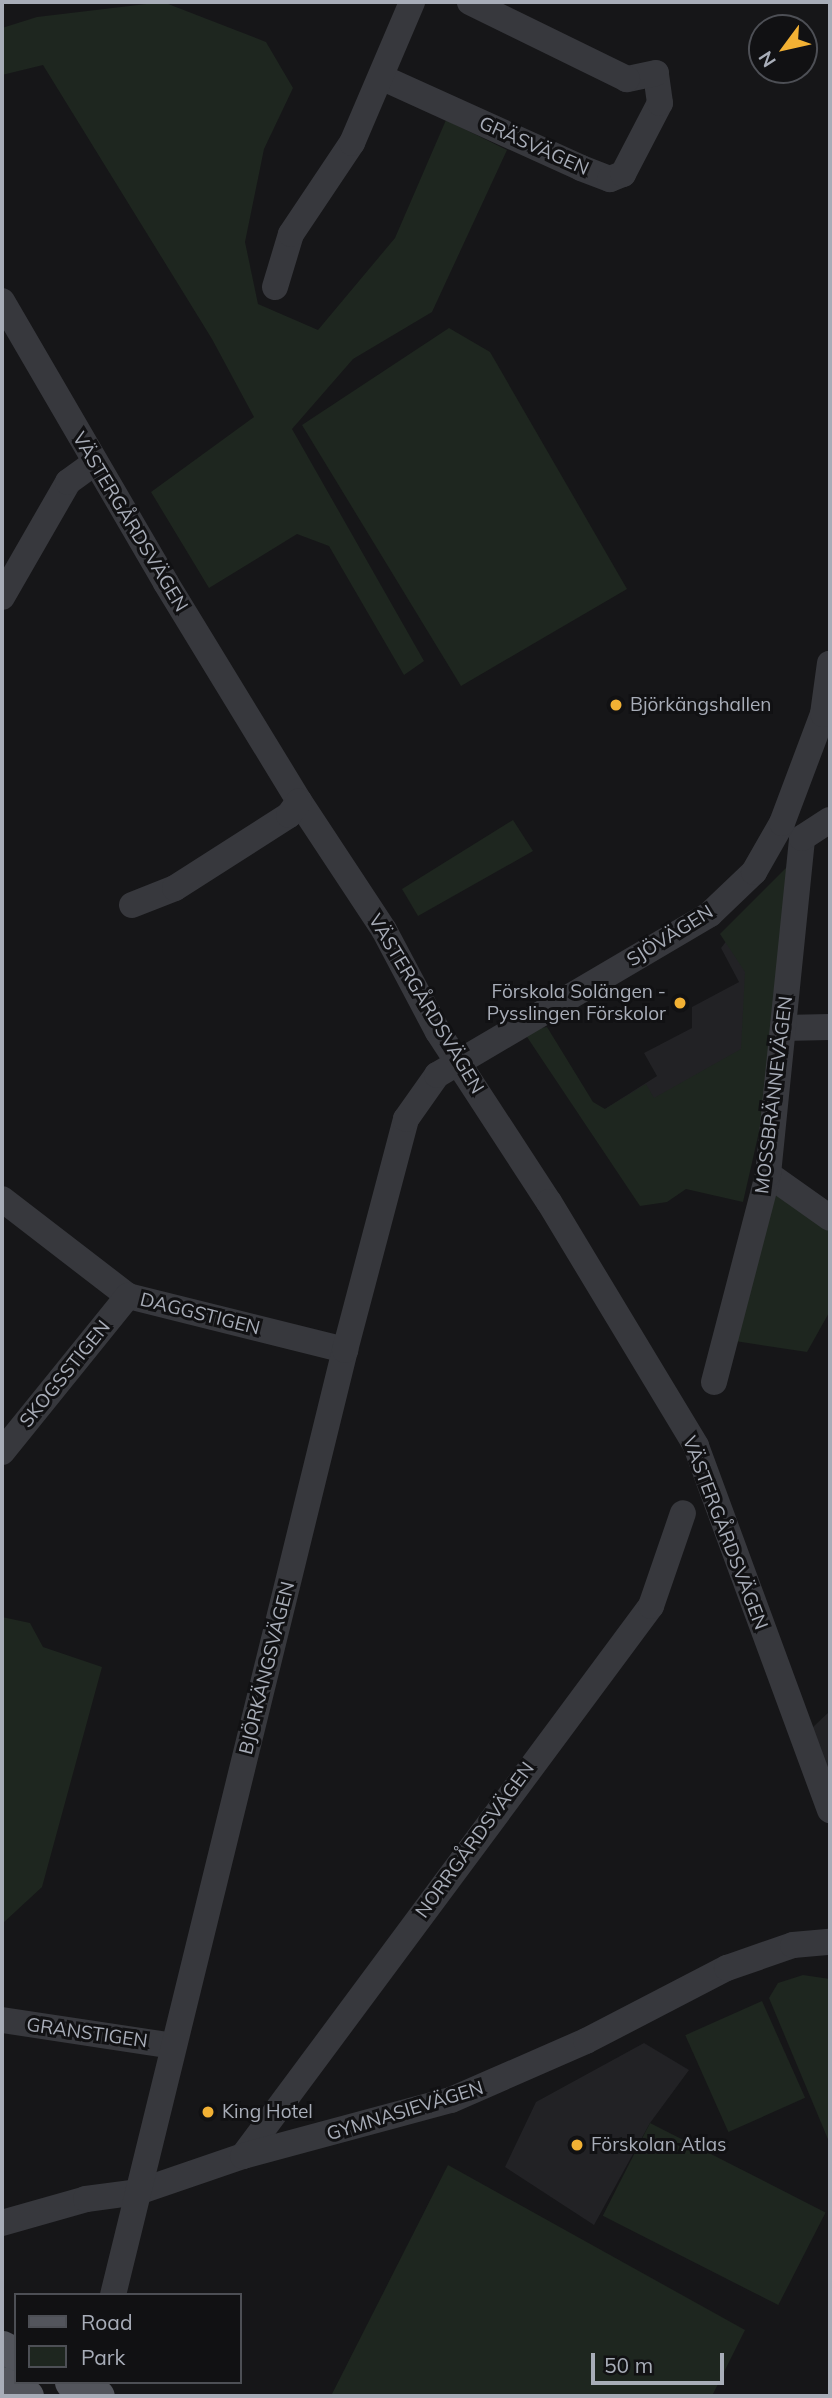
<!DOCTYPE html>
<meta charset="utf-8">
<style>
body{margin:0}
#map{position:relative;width:832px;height:2398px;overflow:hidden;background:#161618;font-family:Mulish,sans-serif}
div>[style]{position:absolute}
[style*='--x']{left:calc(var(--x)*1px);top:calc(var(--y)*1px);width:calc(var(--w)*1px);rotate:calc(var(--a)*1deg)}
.built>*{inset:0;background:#222225}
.green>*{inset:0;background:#1e261f;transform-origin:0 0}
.minor>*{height:26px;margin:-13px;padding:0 13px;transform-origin:13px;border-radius:13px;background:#37383d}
.major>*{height:33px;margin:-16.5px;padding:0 16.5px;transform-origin:16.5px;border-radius:16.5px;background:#53555c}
.dots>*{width:19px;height:19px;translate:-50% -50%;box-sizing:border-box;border:4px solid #111113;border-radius:50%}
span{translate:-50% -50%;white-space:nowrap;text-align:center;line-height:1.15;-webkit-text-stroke:6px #111113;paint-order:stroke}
.street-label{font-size:19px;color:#a8adb8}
.poi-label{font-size:19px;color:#a8adb8}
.left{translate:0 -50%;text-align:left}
.right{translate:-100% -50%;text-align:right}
.frame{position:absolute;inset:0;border:4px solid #a8adb8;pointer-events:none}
.legend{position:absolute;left:14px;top:2293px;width:228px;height:91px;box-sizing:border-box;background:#111113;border:2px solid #4d4f55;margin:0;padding:9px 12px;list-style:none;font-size:21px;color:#a8adb8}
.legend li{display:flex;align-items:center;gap:14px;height:35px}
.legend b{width:35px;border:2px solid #4d4f55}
.north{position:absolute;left:748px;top:14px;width:70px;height:70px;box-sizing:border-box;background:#111113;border:2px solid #4d4f55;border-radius:50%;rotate:237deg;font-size:19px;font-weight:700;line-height:28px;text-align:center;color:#a8adb8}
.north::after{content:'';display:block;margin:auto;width:24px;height:32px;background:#f2b134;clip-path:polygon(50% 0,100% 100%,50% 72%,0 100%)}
.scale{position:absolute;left:591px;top:2353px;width:133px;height:32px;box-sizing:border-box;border:4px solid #a8adb8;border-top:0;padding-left:9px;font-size:21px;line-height:24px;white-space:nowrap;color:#a8adb8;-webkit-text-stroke:5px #111113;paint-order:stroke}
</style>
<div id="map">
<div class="built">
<div style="clip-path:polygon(766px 891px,756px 1134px,605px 1109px,657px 1076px,644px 1053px,692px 1028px,692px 1007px,739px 982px,721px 948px)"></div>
<div style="clip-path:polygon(830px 1711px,830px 1777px,812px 1728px)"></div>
<div style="clip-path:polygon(644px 2043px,689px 2070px,650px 2123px,594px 2225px,505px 2167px,536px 2102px)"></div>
</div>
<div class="green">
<div style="clip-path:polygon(163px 2px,266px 42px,293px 88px,264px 149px,245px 242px,258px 304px,318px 330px,395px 238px,446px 120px,507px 150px,432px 312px,353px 359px,292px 429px,424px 661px,404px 675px,329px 546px,297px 534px,209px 588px,151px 492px,254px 417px,212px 339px,43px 65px,2px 75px,2px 28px,37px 17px)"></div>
<div style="clip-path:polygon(449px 328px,490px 352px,627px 589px,461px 686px,302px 425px)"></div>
<div style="clip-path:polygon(513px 820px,533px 851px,418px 916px,402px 889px)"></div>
<div style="clip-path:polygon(788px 866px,761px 1123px,743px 1202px,686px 1189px,667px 1202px,640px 1206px,523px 1031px,547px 1027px,593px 1102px,605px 1109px,646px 1084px,654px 1098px,741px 1049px,745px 972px,720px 934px)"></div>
<div style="clip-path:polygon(774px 1193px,830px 1232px,830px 1311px,807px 1352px,735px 1341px)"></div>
<div style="clip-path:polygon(2px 1617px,30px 1623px,43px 1647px,102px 1667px,42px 1887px,2px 1924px)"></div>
<div style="clip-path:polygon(803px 1975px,830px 1979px,830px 2144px,769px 1998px,778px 1983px)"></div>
<div style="left:762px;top:2001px;width:106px;height:84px;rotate:66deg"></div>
<div style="left:650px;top:2123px;width:197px;height:104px;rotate:27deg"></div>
<div style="clip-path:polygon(448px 2165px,745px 2330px,712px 2396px,331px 2396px)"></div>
</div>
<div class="minor">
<div style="--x:383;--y:78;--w:217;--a:24.4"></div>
<div style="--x:581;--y:168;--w:31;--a:21"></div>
<div style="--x:610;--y:179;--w:14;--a:-21"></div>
<div style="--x:623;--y:174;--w:80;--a:-62.5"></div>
<div style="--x:660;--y:103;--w:30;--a:-98"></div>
<div style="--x:656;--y:73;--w:30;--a:168"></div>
<div style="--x:627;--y:79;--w:175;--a:-153.9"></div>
<div style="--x:275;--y:287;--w:55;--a:-73.2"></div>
<div style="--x:291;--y:234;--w:110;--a:-56.2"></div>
<div style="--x:352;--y:143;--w:153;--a:-66.9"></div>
<div style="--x:2;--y:301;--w:326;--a:59.8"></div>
<div style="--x:166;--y:583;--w:255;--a:58.6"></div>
<div style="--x:299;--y:801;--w:154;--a:56.6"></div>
<div style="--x:384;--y:930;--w:115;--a:62.1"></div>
<div style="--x:438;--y:1032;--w:203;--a:56.9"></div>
<div style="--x:549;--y:1202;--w:285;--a:58.9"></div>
<div style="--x:696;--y:1446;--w:388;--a:69.8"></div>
<div style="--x:2;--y:597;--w:133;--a:-60.1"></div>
<div style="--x:68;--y:482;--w:32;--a:-36"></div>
<div style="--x:132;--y:905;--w:46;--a:-21.6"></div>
<div style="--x:175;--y:888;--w:135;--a:-32.6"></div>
<div style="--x:289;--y:815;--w:17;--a:-54"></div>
<div style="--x:783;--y:1028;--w:47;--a:-1.2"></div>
<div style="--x:768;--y:1174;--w:76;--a:35.4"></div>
<div style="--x:2;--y:1199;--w:159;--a:37.6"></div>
<div style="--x:128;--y:1296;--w:224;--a:14"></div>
<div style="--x:714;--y:1382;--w:215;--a:-75.4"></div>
<div style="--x:768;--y:1174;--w:338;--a:-84.2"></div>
<div style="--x:802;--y:838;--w:33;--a:-33"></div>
<div style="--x:2;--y:1452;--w:201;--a:-51.1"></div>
<div style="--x:2;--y:2020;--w:173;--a:8.6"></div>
<div style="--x:243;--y:2156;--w:685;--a:-53.43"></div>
<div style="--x:651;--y:1606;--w:98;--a:-71"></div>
<div style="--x:2;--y:2223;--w:87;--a:-15.9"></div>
<div style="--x:86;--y:2199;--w:52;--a:-7.7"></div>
<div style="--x:138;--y:2192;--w:111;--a:-18.9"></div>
<div style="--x:243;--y:2156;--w:215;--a:-15.1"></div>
<div style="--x:451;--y:2100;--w:147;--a:-23.6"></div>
<div style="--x:586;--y:2041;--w:159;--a:-27.4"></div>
<div style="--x:727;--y:1968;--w:70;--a:-19.2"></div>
<div style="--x:793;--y:1945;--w:37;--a:-5"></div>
<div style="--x:113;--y:2295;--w:973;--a:-76.21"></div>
<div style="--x:345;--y:1350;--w:239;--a:-75.2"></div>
<div style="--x:406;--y:1119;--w:54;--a:-54.8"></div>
<div style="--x:437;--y:1075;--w:317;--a:-30.5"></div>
<div style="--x:710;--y:914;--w:61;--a:-43.7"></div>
<div style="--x:754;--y:872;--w:56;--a:-60.3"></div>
<div style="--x:782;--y:823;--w:116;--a:-69.4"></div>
<div style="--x:823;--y:714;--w:51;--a:-82.2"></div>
</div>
<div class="major">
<div style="--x:2;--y:2347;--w:16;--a:27"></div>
<div style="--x:71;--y:2382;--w:30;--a:27"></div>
<div style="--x:2;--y:2383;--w:28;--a:27"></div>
</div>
<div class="dots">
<div style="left:616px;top:705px;background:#f2b134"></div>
<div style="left:680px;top:1003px;background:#f2b134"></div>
<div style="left:208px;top:2112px;background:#f2b134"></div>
<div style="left:577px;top:2145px;background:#f2b134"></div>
</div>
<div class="street-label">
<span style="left:534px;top:146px;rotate:24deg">GRÄSVÄGEN</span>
<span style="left:130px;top:522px;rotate:59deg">VÄSTERGÅRDSVÄGEN</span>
<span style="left:670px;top:936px;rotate:-32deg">SJÖVÄGEN</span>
<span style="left:426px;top:1004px;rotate:59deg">VÄSTERGÅRDSVÄGEN</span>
<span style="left:774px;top:1095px;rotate:-83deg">MOSSBRÄNNEVÄGEN</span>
<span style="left:200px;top:1314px;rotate:14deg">DAGGSTIGEN</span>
<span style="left:65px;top:1374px;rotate:-51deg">SKOGSSTIGEN</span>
<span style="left:725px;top:1533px;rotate:69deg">VÄSTERGÅRDSVÄGEN</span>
<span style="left:267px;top:1668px;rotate:-76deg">BJÖRKÄNGSVÄGEN</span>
<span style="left:475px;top:1840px;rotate:-54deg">NORRGÅRDSVÄGEN</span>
<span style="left:87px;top:2033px;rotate:8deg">GRANSTIGEN</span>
<span style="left:405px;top:2111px;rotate:-17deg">GYMNASIEVÄGEN</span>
</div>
<div class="poi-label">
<span class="left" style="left:630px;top:705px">Björkängshallen</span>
<span class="right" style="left:666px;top:1003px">Förskola Solängen -<br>Pysslingen Förskolor</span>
<span class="left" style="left:222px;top:2112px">King Hotel</span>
<span class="left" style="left:591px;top:2145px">Förskolan Atlas</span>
</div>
<div class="frame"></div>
<ul class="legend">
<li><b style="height:9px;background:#53555c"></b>Road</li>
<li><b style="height:19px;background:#1e261f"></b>Park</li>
</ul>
<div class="north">N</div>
<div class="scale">50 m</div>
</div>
